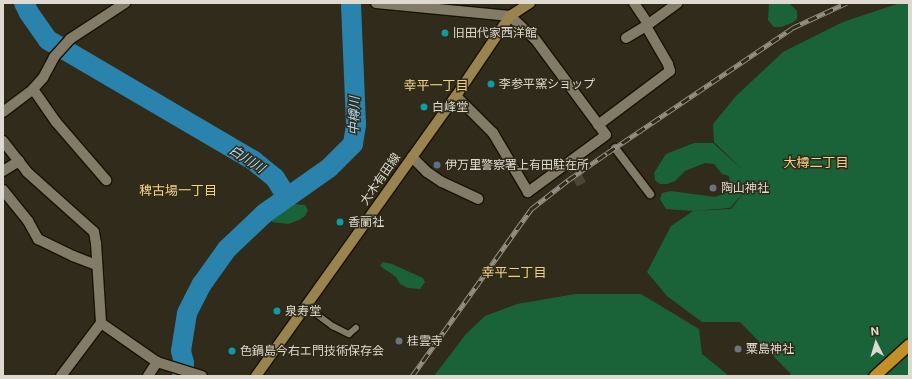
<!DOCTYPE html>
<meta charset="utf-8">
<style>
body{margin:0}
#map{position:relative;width:912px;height:379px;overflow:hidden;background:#302b1a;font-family:Inter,"Noto Sans JP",sans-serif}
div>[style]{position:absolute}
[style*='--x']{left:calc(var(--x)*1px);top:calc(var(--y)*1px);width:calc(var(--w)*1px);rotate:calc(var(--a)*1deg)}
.green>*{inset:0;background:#1a6338}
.river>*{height:20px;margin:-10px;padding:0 10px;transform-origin:10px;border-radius:10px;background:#2a83ac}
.minor-tunnel>*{height:10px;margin-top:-5px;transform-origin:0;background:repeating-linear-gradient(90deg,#4a4535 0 10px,transparent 0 15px)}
.roads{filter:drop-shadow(1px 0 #181304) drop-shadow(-1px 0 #181304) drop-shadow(0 1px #181304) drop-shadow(0 -1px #181304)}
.service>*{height:5.5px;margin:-2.75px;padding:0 2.75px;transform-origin:2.75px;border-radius:2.75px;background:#817b67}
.pedestrian>*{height:8px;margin:-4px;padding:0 4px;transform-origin:4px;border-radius:4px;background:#817b67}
.minor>*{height:10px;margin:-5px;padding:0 5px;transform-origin:5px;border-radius:5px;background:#817b67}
.secondary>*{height:10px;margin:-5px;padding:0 5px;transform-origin:5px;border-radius:5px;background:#99834e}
.trunk>*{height:11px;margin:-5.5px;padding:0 5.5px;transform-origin:5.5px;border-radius:5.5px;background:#c29026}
.rail>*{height:4.5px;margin-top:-2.25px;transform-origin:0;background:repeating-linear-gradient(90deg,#302b1a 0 9px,#949083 0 18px);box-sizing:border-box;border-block:1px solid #949083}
.dots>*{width:11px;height:11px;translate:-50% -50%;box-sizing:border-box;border:2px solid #302b1a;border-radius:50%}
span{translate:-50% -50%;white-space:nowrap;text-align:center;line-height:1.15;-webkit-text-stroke:3px #302b1a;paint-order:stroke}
.poi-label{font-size:12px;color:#dedad0}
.left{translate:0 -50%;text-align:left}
.street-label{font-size:12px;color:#dedad0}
.neighbourhood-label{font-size:13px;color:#f1d186}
.water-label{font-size:13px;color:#aadbf6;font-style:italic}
.frame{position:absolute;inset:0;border:4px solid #dedad0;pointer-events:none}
.north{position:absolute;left:856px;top:323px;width:40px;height:40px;-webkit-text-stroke:3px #302b1a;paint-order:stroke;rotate:355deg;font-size:11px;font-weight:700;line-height:16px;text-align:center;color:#dedad0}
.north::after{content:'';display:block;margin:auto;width:14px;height:18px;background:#dedad0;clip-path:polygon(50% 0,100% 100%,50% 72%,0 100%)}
</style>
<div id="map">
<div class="green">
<div style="clip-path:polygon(769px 3px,789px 3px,797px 11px,797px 19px,792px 23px,781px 27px,774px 27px,768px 20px)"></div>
<div style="clip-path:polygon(900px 3px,909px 3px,909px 376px,789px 376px,791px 374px,740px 322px,702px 322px,667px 296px,647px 272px,671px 226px,693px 211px,731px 209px,745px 191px,745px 184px,745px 191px,730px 208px,693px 211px,666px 209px,660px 199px,662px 193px,671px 191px,715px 197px,731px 191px,729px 176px,722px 174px,714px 164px,705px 163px,685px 171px,675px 181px,667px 184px,660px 184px,655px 180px,654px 173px,666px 154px,694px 143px,713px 143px,744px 171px,714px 142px,713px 124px,736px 96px,783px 52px,843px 22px)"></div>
<div style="clip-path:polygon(292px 204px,305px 205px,308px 210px,305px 216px,299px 220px,288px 224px,272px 222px,273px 217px)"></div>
<div style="clip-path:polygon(383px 262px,392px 264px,423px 278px,425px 282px,420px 289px,408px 288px,400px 284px,396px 277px,380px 266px)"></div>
<div style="clip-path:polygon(575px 294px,641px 294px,699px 329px,702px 354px,729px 376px,434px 376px,466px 334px,485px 316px,517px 304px)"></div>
</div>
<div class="river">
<div style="--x:24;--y:3;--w:11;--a:63"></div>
<div style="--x:29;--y:13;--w:33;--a:55"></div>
<div style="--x:48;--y:40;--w:239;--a:30.4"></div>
<div style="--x:254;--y:161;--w:27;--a:39"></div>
<div style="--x:275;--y:178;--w:22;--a:58"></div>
<div style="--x:182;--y:376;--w:13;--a:-81"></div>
<div style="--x:184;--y:363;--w:12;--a:-104"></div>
<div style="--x:181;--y:351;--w:38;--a:-81"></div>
<div style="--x:187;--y:313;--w:33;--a:-63"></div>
<div style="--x:202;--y:284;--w:43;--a:-54.5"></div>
<div style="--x:227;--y:249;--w:52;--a:-43.5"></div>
<div style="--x:265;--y:213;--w:78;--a:-35.1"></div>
<div style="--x:329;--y:168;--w:34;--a:-45"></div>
<div style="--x:353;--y:144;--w:20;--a:-81"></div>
<div style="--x:356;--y:124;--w:121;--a:-92.4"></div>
</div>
<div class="minor-tunnel">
<div style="--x:570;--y:162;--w:28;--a:63"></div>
</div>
<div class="roads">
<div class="service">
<div style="--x:306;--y:306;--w:34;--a:37"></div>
<div style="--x:333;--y:326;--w:18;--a:27"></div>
<div style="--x:349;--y:334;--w:9;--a:-41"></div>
</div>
<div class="pedestrian">
<div style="--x:615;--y:148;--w:58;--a:52.7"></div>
</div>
<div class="minor">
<div style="--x:376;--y:3;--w:135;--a:5.5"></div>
<div style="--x:510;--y:16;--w:34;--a:43"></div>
<div style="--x:535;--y:39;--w:119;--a:53.5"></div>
<div style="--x:606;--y:135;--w:97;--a:143.8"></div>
<div style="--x:528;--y:192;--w:69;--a:-120.7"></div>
<div style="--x:493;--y:133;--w:52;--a:-135"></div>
<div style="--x:634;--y:3;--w:25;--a:56"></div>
<div style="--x:626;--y:38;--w:23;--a:-31"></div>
<div style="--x:646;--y:26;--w:39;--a:-36"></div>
<div style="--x:33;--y:89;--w:40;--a:55.1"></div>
<div style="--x:56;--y:122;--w:77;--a:49.2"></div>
<div style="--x:3;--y:112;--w:38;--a:-37"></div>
<div style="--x:33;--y:89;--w:15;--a:-48"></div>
<div style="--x:43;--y:78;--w:24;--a:-62"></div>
<div style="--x:54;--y:57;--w:24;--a:-48"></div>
<div style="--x:70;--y:39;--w:66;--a:-33.2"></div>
<div style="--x:598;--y:125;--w:90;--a:-36.9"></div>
<div style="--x:670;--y:71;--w:7;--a:-106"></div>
<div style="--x:668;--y:64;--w:44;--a:-120.1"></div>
<div style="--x:3;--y:141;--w:39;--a:52"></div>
<div style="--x:27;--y:172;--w:90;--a:41.8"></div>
<div style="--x:94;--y:232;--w:11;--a:80"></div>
<div style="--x:96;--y:243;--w:80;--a:86.4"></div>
<div style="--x:101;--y:323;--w:68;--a:34.9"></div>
<div style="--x:157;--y:362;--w:47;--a:17.3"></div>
<div style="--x:412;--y:157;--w:21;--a:45"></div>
<div style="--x:427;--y:172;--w:18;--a:34"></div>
<div style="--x:442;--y:182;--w:40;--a:25"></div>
<div style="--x:3;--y:171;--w:19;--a:-32"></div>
<div style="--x:3;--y:190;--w:40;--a:51"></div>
<div style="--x:28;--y:221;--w:21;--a:61"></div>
<div style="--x:38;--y:239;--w:39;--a:26"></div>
<div style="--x:73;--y:256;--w:26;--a:21"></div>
<div style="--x:61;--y:376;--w:66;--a:-53"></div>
<div style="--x:148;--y:376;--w:17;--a:-57"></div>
</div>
<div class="secondary">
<div style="--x:256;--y:376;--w:344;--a:-54.5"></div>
<div style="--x:456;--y:96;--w:97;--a:-56"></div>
<div style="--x:510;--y:16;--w:24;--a:-33"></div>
</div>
<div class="trunk">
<div style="--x:874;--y:376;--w:47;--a:-42.4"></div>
</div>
</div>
<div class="rail">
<div style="--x:412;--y:376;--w:205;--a:-54.5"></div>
<div style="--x:531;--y:209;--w:47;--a:-38.1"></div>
<div style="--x:568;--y:180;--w:47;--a:-34.7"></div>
<div style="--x:607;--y:153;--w:223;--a:-34"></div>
<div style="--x:792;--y:28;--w:60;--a:-24.8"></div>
</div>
<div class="dots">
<div style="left:445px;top:33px;background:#0f9aa8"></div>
<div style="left:491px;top:84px;background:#0f9aa8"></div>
<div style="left:424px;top:107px;background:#0f9aa8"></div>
<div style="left:437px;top:165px;background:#5c6f8a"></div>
<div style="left:713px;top:188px;background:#6b7280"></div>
<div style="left:340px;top:222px;background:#0f9aa8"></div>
<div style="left:277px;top:311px;background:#0f9aa8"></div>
<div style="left:399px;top:341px;background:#6b7280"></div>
<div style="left:738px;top:349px;background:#6b7280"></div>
<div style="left:232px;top:351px;background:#0f9aa8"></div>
</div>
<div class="poi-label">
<span class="left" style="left:453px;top:33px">旧田代家西洋館</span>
<span class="left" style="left:499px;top:84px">李参平窯ショップ</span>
<span class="left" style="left:432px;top:107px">白峰堂</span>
<span class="left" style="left:445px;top:165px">伊万里警察署上有田駐在所</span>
<span class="left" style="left:721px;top:188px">陶山神社</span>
<span class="left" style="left:348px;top:222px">香蘭社</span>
<span class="left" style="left:285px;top:311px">泉寿堂</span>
<span class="left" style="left:407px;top:341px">桂雲寺</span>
<span class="left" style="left:746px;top:349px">粟島神社</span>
<span class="left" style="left:240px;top:351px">色鍋島今右エ門技術保存会</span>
</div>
<div class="street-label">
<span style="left:380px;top:179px;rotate:-55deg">大木有田線</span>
</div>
<div class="neighbourhood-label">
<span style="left:436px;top:85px">幸平一丁目</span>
<span style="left:816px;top:162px">大樽二丁目</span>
<span style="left:178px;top:190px">稗古場一丁目</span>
<span style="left:514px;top:272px">幸平二丁目</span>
</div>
<div class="water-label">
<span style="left:354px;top:116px;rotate:-89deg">中樽川</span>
<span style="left:247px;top:159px;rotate:33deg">白川川</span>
</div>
<div class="frame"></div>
<div class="north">N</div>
</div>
